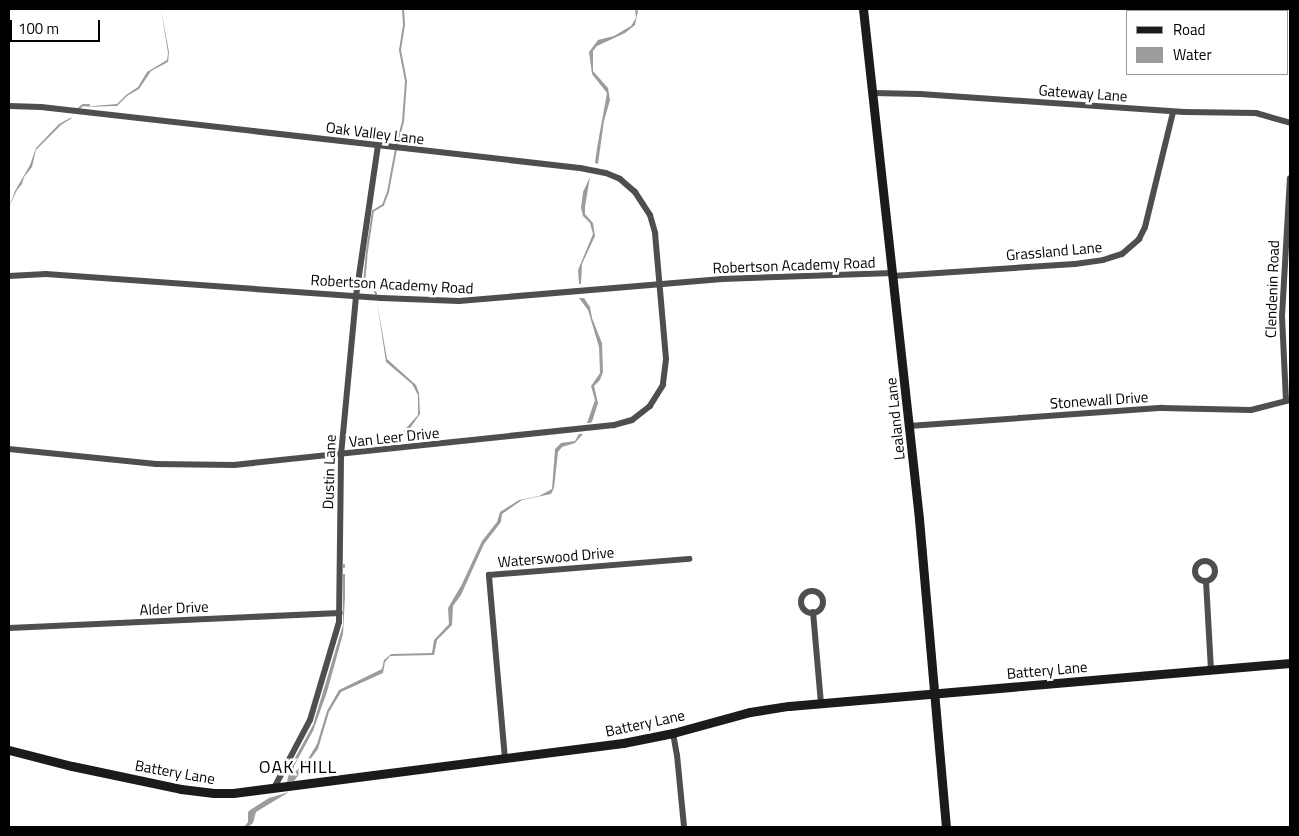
<!DOCTYPE html>
<style>
body{margin:0}
#map{position:relative;width:1299px;height:836px;overflow:hidden;background:#fff;font-family:"Titillium Web",sans-serif}
div>[style]{position:absolute}
[style*='--x']{left:calc(var(--x)*1px);top:calc(var(--y)*1px);width:calc(var(--w)*1px);rotate:calc(var(--a)*1deg)}
.water>*{inset:0;background:#9c9c9c}
.stream>*{height:2px;margin:-1px;padding:0 1px;transform-origin:1px;border-radius:1px;background:#9c9c9c}
.street>*{height:6px;margin:-3px;padding:0 3px;transform-origin:3px;border-radius:3px;background:#4e4e4e}
.street>.ring{margin:-3px;padding:0;box-sizing:content-box;background:none;border:6px solid #4e4e4e;border-radius:50%}
.secondary>*{height:9px;margin:-4.5px;padding:0 4.5px;transform-origin:4.5px;border-radius:4.5px;background:#1b1b1b}
span{translate:-50% -50%;white-space:nowrap;text-align:center;line-height:1.15;-webkit-text-stroke:5px #fff;paint-order:stroke}
.street-label{font-size:15px;color:#000}
.quarter-label{font-size:18px;color:#000;letter-spacing:1px}
.frame{position:absolute;inset:0;border:10px solid #000;pointer-events:none}
.legend{position:absolute;left:1126px;top:10px;width:162px;height:65px;box-sizing:border-box;background:#fff;border:1px solid #999;margin:0;padding:6px 9px;list-style:none;font-size:15px;color:#000}
.legend li{display:flex;align-items:center;gap:10px;height:25px}
.legend b{width:25px;border:1px solid #999}
.scale{position:absolute;left:10px;top:20px;width:90px;height:22px;box-sizing:border-box;border:2px solid #000;border-top:0;padding-left:6px;font-size:15px;line-height:18px;white-space:nowrap;color:#000;-webkit-text-stroke:4px #fff;paint-order:stroke}
</style>
<div id="map">
<div class="water">
<div style="clip-path:polygon(161px 9px,169px 52px,168px 62px,151px 71px,139px 89px,127px 96px,117px 106px,80px 107px,117px 104px,126px 95px,138px 87px,147px 72px,167px 60px,168px 53px)"></div>
<div style="clip-path:polygon(635px 9px,638px 11px,635px 25px,625px 33px,597px 46px,593px 51px,593px 71px,608px 88px,610px 100px,604px 121px,598px 164px,595px 163px,597px 148px,607px 93px,592px 74px,589px 52px,598px 40px,614px 36px,631px 26px,636px 18px)"></div>
<div style="clip-path:polygon(70px 118px,72px 118px,61px 125px,36px 150px,32px 167px,24px 177px,22px 184px,17px 190px,9px 207px,15px 191px,30px 165px,36px 148px,59px 124px)"></div>
<div style="clip-path:polygon(590px 177px,585px 207px,585px 214px,593px 223px,595px 236px,582px 264px,581px 284px,579px 284px,578px 270px,593px 234px,590px 223px,583px 216px,581px 208px,583px 192px)"></div>
<div style="clip-path:polygon(579px 298px,584px 298px,590px 307px,592px 318px,602px 343px,603px 372px,600px 380px,594px 386px,598px 403px,592px 422px,590px 423px,587px 423px,595px 400px,591px 386px,600px 373px,599px 347px,588px 310px)"></div>
<div style="clip-path:polygon(377px 302px,387px 359px,416px 385px,419px 393px,420px 414px,408px 431px,400px 438px,399px 436px,418px 415px,418px 395px,412px 384px,386px 362px)"></div>
<div style="clip-path:polygon(579px 434px,583px 434px,575px 443px,562px 447px,558px 452px,554px 488px,551px 494px,522px 500px,502px 514px,501px 522px,484px 544px,461px 595px,453px 606px,452px 625px,437px 640px,434px 655px,390px 656px,385px 662px,383px 673px,341px 692px,329px 712px,318px 749px,294px 781px,287px 782px,290px 767px,313px 725px,343px 625px,343px 574px,345px 574px,345px 597px,343px 634px,327px 692px,313px 731px,294px 766px,293px 774px,308px 759px,317px 744px,327px 711px,339px 690px,382px 669px,384px 660px,391px 654px,432px 653px,434px 640px,449px 624px,448px 608px,462px 584px,482px 541px,497px 522px,500px 512px,519px 500px,539px 496px,552px 489px,555px 449px,561px 443px,575px 441px)"></div>
<div style="clip-path:polygon(289px 792px,256px 812px,253px 823px,248px 827px,244px 827px,248px 822px,248px 812px,250px 810px,269px 798px)"></div>
</div>
<div class="stream">
<div style="--x:78;--y:109;--w:6;--a:-39"></div>
<div style="--x:83;--y:105;--w:6;--a:0"></div>
<div style="--x:397;--y:144;--w:23;--a:-75"></div>
<div style="--x:403;--y:122;--w:41;--a:-85.8"></div>
<div style="--x:406;--y:81;--w:32;--a:-101"></div>
<div style="--x:400;--y:50;--w:26;--a:-81"></div>
<div style="--x:404;--y:24;--w:15;--a:-94"></div>
<div style="--x:376;--y:294;--w:3;--a:-108"></div>
<div style="--x:375;--y:291;--w:13;--a:-148"></div>
<div style="--x:364;--y:284;--w:33;--a:-85"></div>
<div style="--x:367;--y:251;--w:40;--a:-81.5"></div>
<div style="--x:373;--y:211;--w:12;--a:-31"></div>
<div style="--x:383;--y:205;--w:14;--a:-69"></div>
<div style="--x:388;--y:192;--w:44;--a:-79.5"></div>
<div style="--x:344;--y:567;--w:2;--a:-90"></div>
</div>
<div class="street">
<div style="--x:873;--y:93;--w:47;--a:1.2"></div>
<div style="--x:920;--y:94;--w:265;--a:3.9"></div>
<div style="--x:1184;--y:112;--w:72;--a:0.8"></div>
<div style="--x:1256;--y:113;--w:35;--a:16"></div>
<div style="--x:9;--y:106;--w:32;--a:2"></div>
<div style="--x:41;--y:107;--w:542;--a:6.46"></div>
<div style="--x:580;--y:168;--w:26;--a:11"></div>
<div style="--x:606;--y:173;--w:15;--a:23"></div>
<div style="--x:620;--y:179;--w:20;--a:41"></div>
<div style="--x:635;--y:192;--w:27;--a:57"></div>
<div style="--x:650;--y:215;--w:19;--a:74"></div>
<div style="--x:655;--y:233;--w:126;--a:85"></div>
<div style="--x:666;--y:359;--w:26;--a:97"></div>
<div style="--x:663;--y:385;--w:25;--a:122"></div>
<div style="--x:650;--y:406;--w:23;--a:142"></div>
<div style="--x:632;--y:420;--w:19;--a:164"></div>
<div style="--x:614;--y:425;--w:382;--a:174"></div>
<div style="--x:234;--y:465;--w:78;--a:-179.3"></div>
<div style="--x:156;--y:464;--w:148;--a:-174.2"></div>
<div style="--x:9;--y:276;--w:37;--a:-3"></div>
<div style="--x:46;--y:274;--w:336;--a:4.1"></div>
<div style="--x:381;--y:298;--w:78;--a:2.2"></div>
<div style="--x:459;--y:301;--w:264;--a:-4.8"></div>
<div style="--x:722;--y:279;--w:171;--a:-2"></div>
<div style="--x:893;--y:276;--w:182;--a:-3.8"></div>
<div style="--x:1075;--y:264;--w:28;--a:-8"></div>
<div style="--x:1103;--y:260;--w:20;--a:-18"></div>
<div style="--x:1122;--y:254;--w:23;--a:-41"></div>
<div style="--x:1139;--y:239;--w:13;--a:-63"></div>
<div style="--x:1145;--y:227;--w:118;--a:-76.3"></div>
<div style="--x:1286;--y:401;--w:85;--a:-92.7"></div>
<div style="--x:1282;--y:316;--w:138;--a:-86.7"></div>
<div style="--x:909;--y:426;--w:254;--a:-4.1"></div>
<div style="--x:1162;--y:408;--w:89;--a:1.3"></div>
<div style="--x:1251;--y:410;--w:40;--a:-14.4"></div>
<div class="ring" style="left:1195px;top:561px;width:14px;height:14px"></div>
<div style="--x:1206;--y:581;--w:89;--a:86.8"></div>
<div class="ring" style="left:801px;top:591px;width:16px;height:16px"></div>
<div style="--x:813;--y:612;--w:91;--a:85"></div>
<div style="--x:9;--y:628;--w:331;--a:-2.6"></div>
<div style="--x:673;--y:733;--w:22;--a:80"></div>
<div style="--x:677;--y:755;--w:72;--a:84.4"></div>
<div style="--x:505;--y:759;--w:185;--a:-95"></div>
<div style="--x:489;--y:575;--w:201;--a:-4.6"></div>
<div style="--x:274;--y:788;--w:77;--a:-62.1"></div>
<div style="--x:310;--y:720;--w:102;--a:-73.5"></div>
<div style="--x:339;--y:622;--w:167;--a:-89.3"></div>
<div style="--x:341;--y:455;--w:160;--a:-84.6"></div>
<div style="--x:356;--y:296;--w:152;--a:-81.7"></div>
</div>
<div class="secondary">
<div style="--x:863;--y:9;--w:513;--a:83.73"></div>
<div style="--x:919;--y:519;--w:309;--a:85"></div>
<div style="--x:9;--y:750;--w:65;--a:14.3"></div>
<div style="--x:72;--y:766;--w:111;--a:11.9"></div>
<div style="--x:181;--y:789;--w:33;--a:7"></div>
<div style="--x:214;--y:793;--w:19;--a:0"></div>
<div style="--x:233;--y:793;--w:393;--a:-7.3"></div>
<div style="--x:623;--y:743;--w:51;--a:-11.3"></div>
<div style="--x:673;--y:733;--w:80;--a:-15.3"></div>
<div style="--x:750;--y:712;--w:39;--a:-9"></div>
<div style="--x:789;--y:706;--w:503;--a:-4.91"></div>
</div>
<div class="street-label">
<span style="left:1083px;top:93px;rotate:4deg">Gateway Lane</span>
<span style="left:375px;top:133px;rotate:7deg">Oak Valley Lane</span>
<span style="left:1054px;top:251px;rotate:-5deg">Grassland Lane</span>
<span style="left:794px;top:265px;rotate:-2deg">Robertson Academy Road</span>
<span style="left:392px;top:284px;rotate:3deg">Robertson Academy Road</span>
<span style="left:1272px;top:289px;rotate:-88deg">Clendenin Road</span>
<span style="left:1099px;top:400px;rotate:-4deg">Stonewall Drive</span>
<span style="left:895px;top:419px;rotate:-96deg">Lealand Lane</span>
<span style="left:394px;top:437px;rotate:-6deg">Van Leer Drive</span>
<span style="left:329px;top:472px;rotate:-88deg">Dustin Lane</span>
<span style="left:556px;top:557px;rotate:-5deg">Waterswood Drive</span>
<span style="left:174px;top:608px;rotate:-3deg">Alder Drive</span>
<span style="left:1047px;top:670px;rotate:-5deg">Battery Lane</span>
<span style="left:645px;top:723px;rotate:-12deg">Battery Lane</span>
<span style="left:175px;top:772px;rotate:10deg">Battery Lane</span>
</div>
<div class="quarter-label">
<span style="left:298px;top:767px">OAK HILL</span>
</div>
<div class="frame"></div>
<ul class="legend">
<li><b style="height:6px;background:#1b1b1b"></b>Road</li>
<li><b style="height:14px;background:#9c9c9c"></b>Water</li>
</ul>
<div class="scale">100 m</div>
</div>
